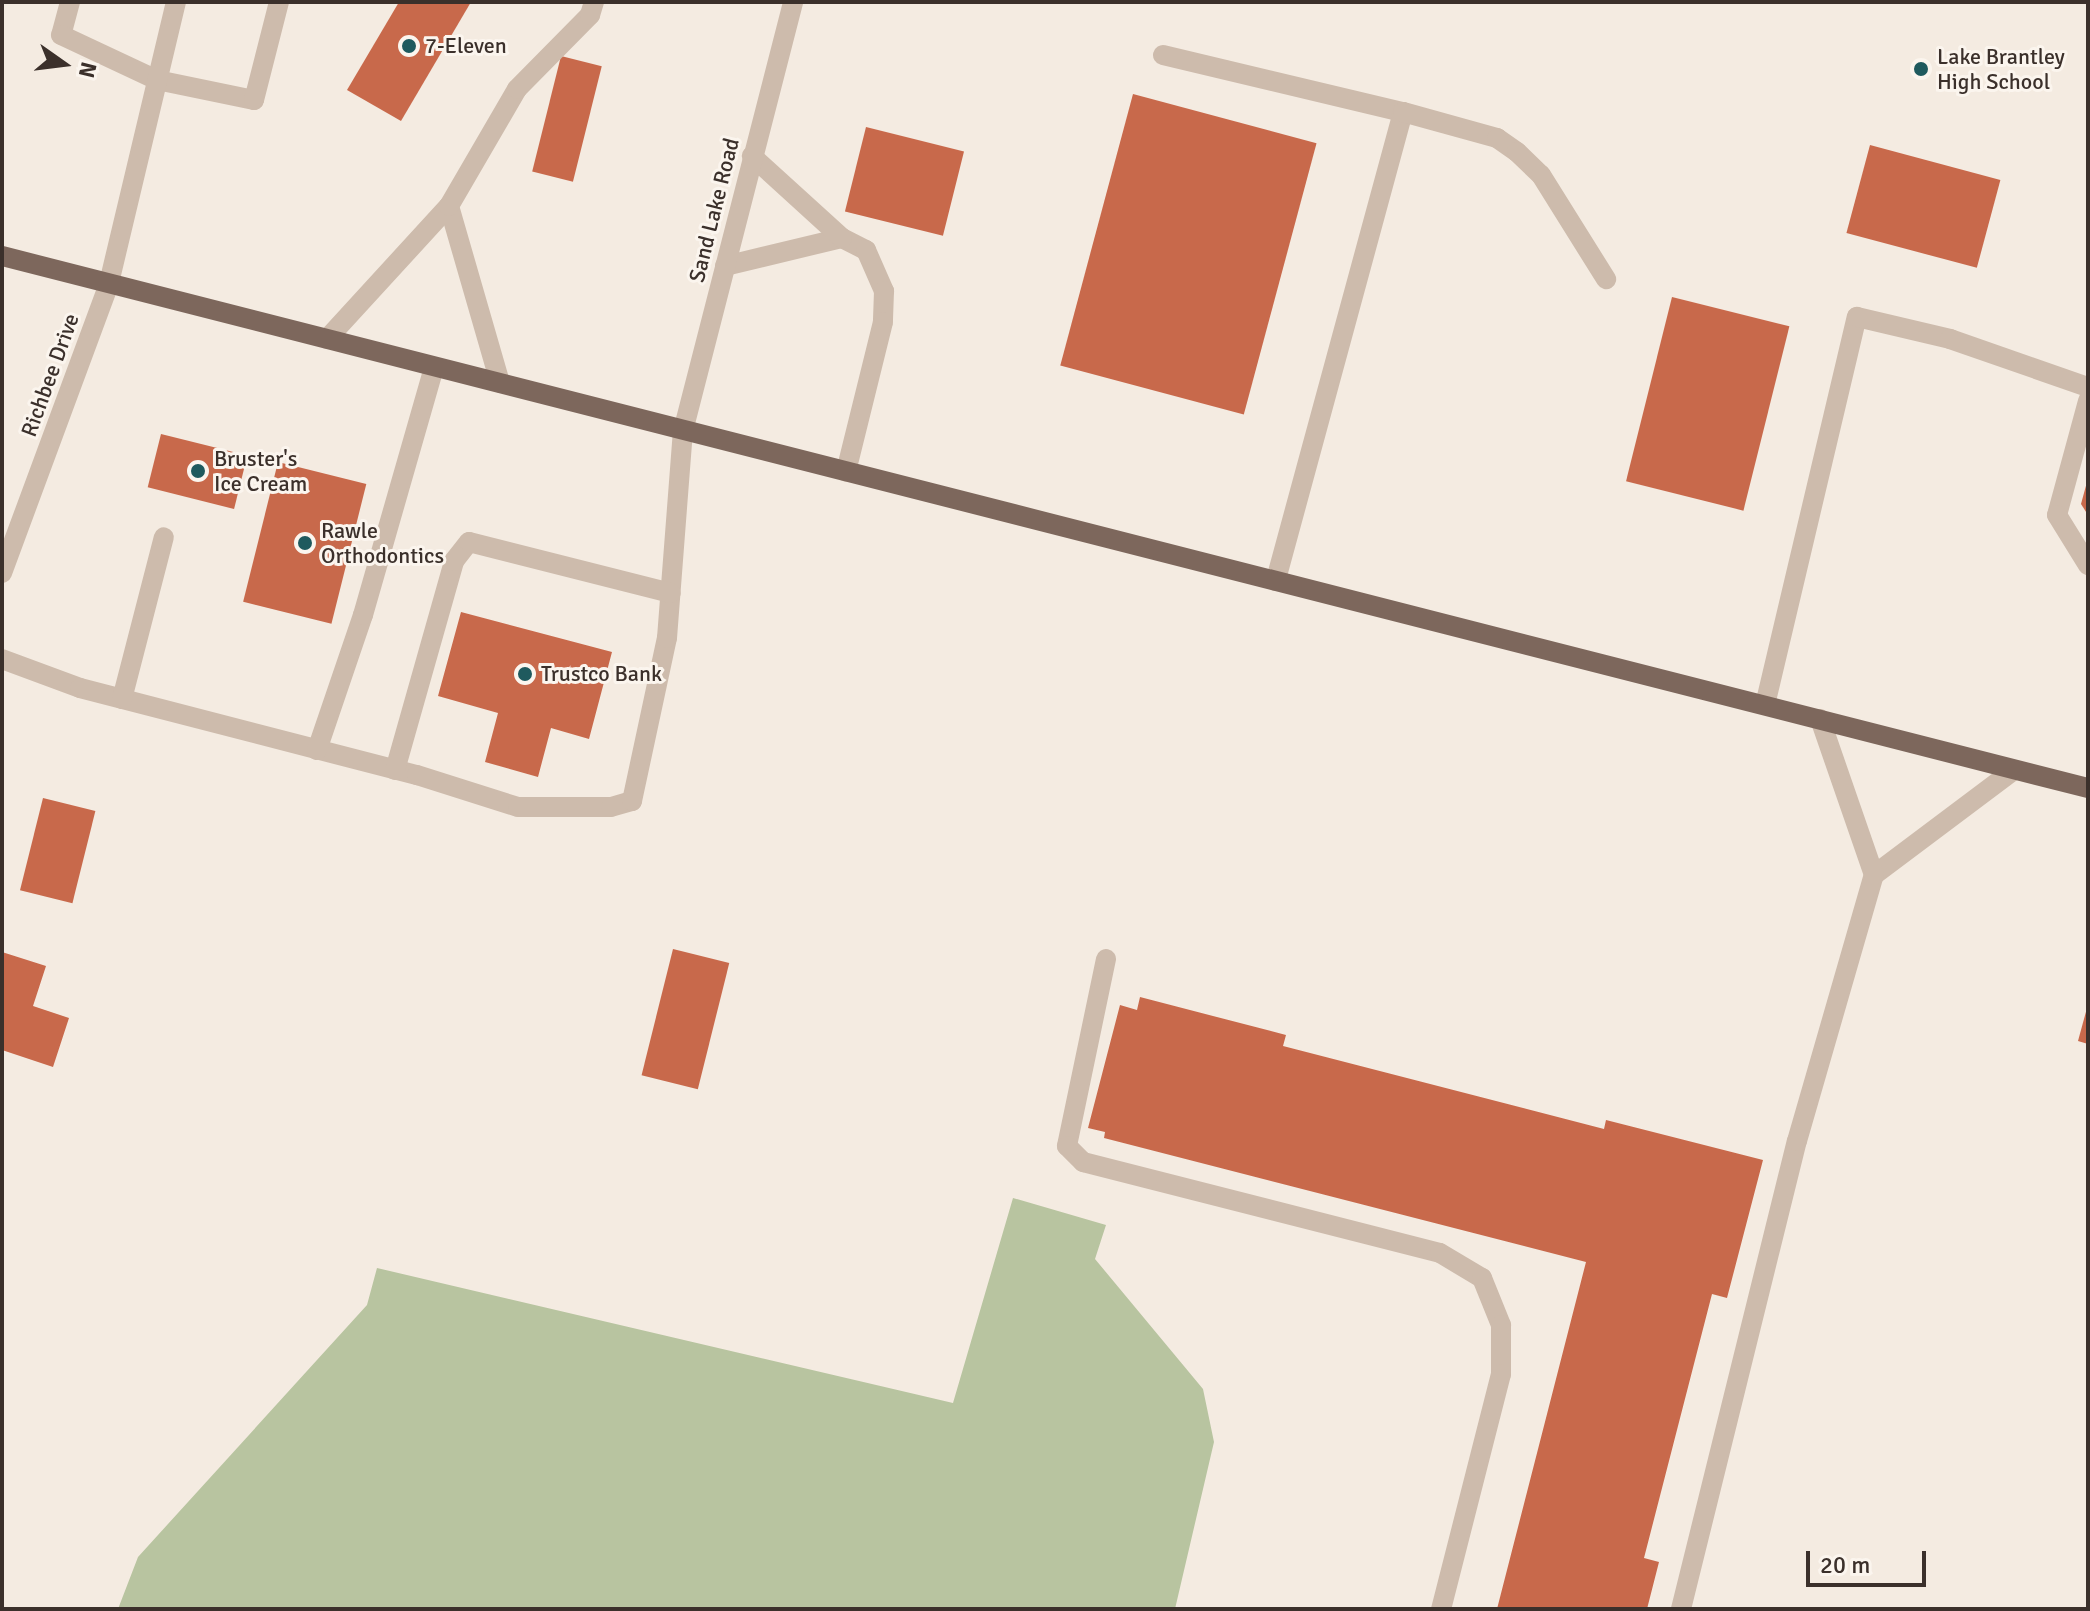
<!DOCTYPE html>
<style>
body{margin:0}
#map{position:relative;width:2090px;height:1611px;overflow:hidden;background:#f4ebe1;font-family:Signika,sans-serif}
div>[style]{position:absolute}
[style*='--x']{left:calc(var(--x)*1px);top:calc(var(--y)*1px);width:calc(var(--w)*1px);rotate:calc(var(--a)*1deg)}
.green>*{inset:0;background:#b8c4a0}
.building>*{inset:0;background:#c8694b;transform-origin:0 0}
.minor>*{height:20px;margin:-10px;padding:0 10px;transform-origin:10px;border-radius:10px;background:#cdbbac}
.major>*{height:20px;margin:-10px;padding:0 10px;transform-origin:10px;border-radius:10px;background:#7d675c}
.dots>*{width:22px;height:22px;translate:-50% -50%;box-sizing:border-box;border:4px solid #fbf5ee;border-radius:50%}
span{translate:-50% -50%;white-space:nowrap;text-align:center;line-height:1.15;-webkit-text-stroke:6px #fbf5ee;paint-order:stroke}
.poi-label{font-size:22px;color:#3b302b}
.left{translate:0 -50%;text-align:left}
.street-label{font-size:22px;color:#3b302b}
.frame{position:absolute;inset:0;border:4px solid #3b302b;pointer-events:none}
.north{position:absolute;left:24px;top:24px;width:80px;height:80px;-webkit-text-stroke:6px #fbf5ee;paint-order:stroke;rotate:104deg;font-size:22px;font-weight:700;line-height:32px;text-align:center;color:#3b302b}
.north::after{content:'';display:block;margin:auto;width:28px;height:36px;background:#3b302b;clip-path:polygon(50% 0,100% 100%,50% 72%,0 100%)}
.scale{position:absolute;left:1806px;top:1551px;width:120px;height:36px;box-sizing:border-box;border:4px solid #3b302b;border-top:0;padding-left:10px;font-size:24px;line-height:28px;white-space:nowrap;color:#3b302b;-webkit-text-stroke:6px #fbf5ee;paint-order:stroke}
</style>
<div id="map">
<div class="green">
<div style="clip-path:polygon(1013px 1198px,1106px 1225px,1095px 1259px,1203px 1389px,1214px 1442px,1175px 1609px,118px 1609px,138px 1557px,367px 1305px,377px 1268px,953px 1403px)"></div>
</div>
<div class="building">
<div style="clip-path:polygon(399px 2px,471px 2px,401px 121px,347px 90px)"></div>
<div style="left:561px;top:56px;width:42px;height:119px;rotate:14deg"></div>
<div style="left:1133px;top:94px;width:190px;height:281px;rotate:15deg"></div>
<div style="left:866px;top:127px;width:101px;height:87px;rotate:14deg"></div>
<div style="left:1870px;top:145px;width:135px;height:91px;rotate:15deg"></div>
<div style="left:1672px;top:297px;width:121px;height:190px;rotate:14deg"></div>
<div style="left:161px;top:434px;width:89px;height:55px;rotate:14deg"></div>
<div style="left:278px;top:462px;width:91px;height:144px;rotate:14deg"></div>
<div style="clip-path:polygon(2087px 482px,2088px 482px,2088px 515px,2081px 504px)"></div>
<div style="clip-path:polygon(461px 612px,612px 652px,589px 739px,551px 728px,538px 777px,485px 762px,498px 713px,438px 696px)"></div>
<div style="left:43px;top:798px;width:54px;height:95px;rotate:14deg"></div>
<div style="left:673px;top:949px;width:58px;height:130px;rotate:14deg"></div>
<div style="clip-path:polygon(2px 952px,46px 966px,33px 1006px,69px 1018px,53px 1067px,2px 1050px)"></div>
<div style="clip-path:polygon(1140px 997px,1286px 1035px,1283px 1046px,1604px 1129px,1606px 1120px,1763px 1160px,1727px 1298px,1712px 1294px,1644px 1558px,1659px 1562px,1647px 1609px,1497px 1609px,1586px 1262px,1104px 1138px,1105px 1132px,1088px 1128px,1120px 1005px,1137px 1010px)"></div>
<div style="clip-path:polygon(2087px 1008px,2088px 1008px,2088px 1044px,2078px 1041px)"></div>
</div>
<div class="minor">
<div style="--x:70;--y:2;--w:34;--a:105"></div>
<div style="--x:61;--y:35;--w:106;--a:25.1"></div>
<div style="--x:157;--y:80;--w:99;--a:11.7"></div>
<div style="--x:254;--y:100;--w:101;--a:-75.7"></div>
<div style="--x:1163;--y:55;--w:247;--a:13.4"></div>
<div style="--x:1403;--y:112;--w:486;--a:105.2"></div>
<div style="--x:1403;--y:112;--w:98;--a:15.5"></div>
<div style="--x:1497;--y:138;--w:24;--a:35"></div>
<div style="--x:1517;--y:152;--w:33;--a:44"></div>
<div style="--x:1541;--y:175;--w:123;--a:58"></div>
<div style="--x:449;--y:206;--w:184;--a:73.9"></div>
<div style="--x:842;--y:238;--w:27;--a:27"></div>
<div style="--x:866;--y:250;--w:45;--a:66.3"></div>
<div style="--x:884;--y:291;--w:31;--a:92"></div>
<div style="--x:883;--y:322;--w:154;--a:103.9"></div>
<div style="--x:725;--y:266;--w:120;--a:-13.5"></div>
<div style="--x:842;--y:238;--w:122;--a:-137.7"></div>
<div style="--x:327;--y:339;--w:180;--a:-47.5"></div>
<div style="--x:449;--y:206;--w:135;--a:-59.8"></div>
<div style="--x:517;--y:89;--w:104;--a:-45.4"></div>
<div style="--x:590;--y:15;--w:14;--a:-73"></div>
<div style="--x:2088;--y:401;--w:118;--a:105.2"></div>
<div style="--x:2057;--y:515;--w:59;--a:58.2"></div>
<div style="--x:2;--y:573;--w:309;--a:-69.7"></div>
<div style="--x:109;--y:283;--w:289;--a:-76.6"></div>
<div style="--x:2;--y:659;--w:83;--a:20.4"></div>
<div style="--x:80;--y:688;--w:348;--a:14.5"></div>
<div style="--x:417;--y:775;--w:106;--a:17.6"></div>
<div style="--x:518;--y:807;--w:93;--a:0"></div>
<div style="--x:611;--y:807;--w:22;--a:-16"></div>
<div style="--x:632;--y:801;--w:167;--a:-77.9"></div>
<div style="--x:667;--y:638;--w:208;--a:-85.6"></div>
<div style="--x:683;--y:431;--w:443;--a:-75.6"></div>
<div style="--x:122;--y:699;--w:167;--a:-75.5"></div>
<div style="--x:1765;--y:705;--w:399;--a:-76.7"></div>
<div style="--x:1857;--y:317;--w:96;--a:13.3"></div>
<div style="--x:1950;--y:339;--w:146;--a:19.2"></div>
<div style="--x:317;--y:750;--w:143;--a:-71.2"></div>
<div style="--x:363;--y:615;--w:258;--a:-74"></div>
<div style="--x:395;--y:770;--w:217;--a:-74.2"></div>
<div style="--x:454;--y:561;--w:24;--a:-52"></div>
<div style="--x:469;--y:542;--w:208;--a:14.2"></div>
<div style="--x:1874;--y:875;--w:175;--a:-36.9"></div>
<div style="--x:1106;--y:959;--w:191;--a:101.8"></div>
<div style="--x:1067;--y:1146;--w:23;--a:45"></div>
<div style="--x:1083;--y:1162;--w:368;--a:14.3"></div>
<div style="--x:1440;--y:1253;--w:49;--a:30.8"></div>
<div style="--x:1482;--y:1278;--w:51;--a:68"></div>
<div style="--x:1501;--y:1325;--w:49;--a:90"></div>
<div style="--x:1501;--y:1374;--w:243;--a:104.3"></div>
<div style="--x:1681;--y:1609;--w:482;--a:-76.1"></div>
<div style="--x:1797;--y:1141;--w:277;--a:-73.9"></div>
<div style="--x:1874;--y:875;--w:165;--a:-109.1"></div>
</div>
<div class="major">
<div style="--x:2;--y:256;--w:2153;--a:14.31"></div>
</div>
<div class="dots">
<div style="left:409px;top:46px;background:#1f5a5e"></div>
<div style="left:1921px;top:69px;background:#1f5a5e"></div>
<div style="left:198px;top:471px;background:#1f5a5e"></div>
<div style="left:305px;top:543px;background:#1f5a5e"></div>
<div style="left:525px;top:674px;background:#1f5a5e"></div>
</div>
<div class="poi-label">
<span class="left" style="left:425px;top:46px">7-Eleven</span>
<span class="left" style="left:1937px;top:69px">Lake Brantley<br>High School</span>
<span class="left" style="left:214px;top:471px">Bruster's<br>Ice Cream</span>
<span class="left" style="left:321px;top:543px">Rawle<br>Orthodontics</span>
<span class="left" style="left:541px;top:674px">Trustco Bank</span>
</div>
<div class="street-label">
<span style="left:714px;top:210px;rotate:-76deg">Sand Lake Road</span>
<span style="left:50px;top:375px;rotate:-70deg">Richbee Drive</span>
</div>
<div class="frame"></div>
<div class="north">N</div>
<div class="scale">20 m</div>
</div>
